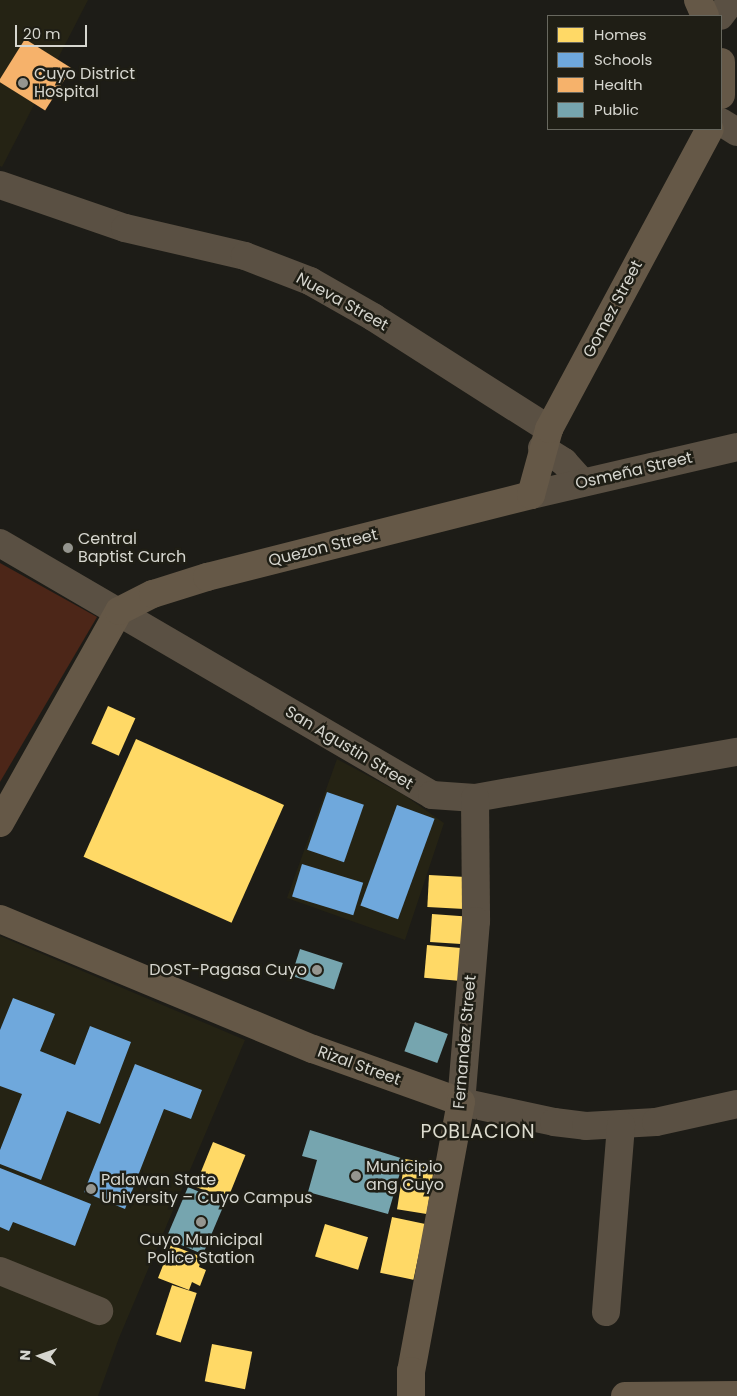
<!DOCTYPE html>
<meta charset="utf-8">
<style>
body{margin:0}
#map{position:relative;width:737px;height:1396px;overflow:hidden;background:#1d1c17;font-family:Poppins,sans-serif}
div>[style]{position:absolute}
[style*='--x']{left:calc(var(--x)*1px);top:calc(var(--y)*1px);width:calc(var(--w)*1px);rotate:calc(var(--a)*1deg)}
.built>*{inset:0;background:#252314}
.green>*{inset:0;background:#4c2618}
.homes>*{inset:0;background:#ffd966;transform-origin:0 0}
.schools>*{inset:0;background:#6fa8dc;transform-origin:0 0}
.health>*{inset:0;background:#f6b26b;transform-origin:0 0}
.public>*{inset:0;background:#76a5af;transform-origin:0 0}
.minor>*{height:28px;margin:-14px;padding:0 14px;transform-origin:14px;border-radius:14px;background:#5a5043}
.major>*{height:28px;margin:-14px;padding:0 14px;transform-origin:14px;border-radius:14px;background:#655847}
.dots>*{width:14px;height:14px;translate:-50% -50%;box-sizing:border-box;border:2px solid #1f1e15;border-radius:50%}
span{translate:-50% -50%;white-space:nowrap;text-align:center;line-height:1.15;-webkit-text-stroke:5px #1f1e15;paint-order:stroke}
.poi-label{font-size:16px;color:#d6d6cf}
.left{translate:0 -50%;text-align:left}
.right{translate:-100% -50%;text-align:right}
.street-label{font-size:16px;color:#d6d6cf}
.quarter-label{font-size:19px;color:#dddccf;letter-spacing:1px}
.legend{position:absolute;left:547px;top:15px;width:175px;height:115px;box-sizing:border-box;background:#1f1e15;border:1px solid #68685f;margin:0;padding:6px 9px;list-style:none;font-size:15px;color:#d6d6cf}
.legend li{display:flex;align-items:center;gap:10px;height:25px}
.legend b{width:25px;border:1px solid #68685f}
.north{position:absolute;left:15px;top:1331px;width:50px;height:50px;-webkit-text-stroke:4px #1f1e15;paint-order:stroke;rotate:273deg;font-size:14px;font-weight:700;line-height:20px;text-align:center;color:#d6d6cf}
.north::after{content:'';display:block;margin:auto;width:18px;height:22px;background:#d6d6cf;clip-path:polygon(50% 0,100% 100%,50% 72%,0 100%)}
.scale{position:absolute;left:15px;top:25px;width:72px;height:22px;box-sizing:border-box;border:2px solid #d6d6cf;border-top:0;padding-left:6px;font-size:15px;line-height:18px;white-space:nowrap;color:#d6d6cf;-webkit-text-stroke:4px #1f1e15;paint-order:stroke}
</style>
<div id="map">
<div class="built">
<div style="clip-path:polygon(0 0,88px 0,2px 167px,0 166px)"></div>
<div style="clip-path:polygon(337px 759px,404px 795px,444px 823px,405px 940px,287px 898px)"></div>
<div style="clip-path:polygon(0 936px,245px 1040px,119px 1338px,98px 1396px,0 1396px)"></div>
</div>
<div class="green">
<div style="clip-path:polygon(0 563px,97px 617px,0 782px)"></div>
</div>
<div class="homes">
<div style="left:108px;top:706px;width:30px;height:41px;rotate:24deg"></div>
<div style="left:136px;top:739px;width:162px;height:129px;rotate:24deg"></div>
<div style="left:429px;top:875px;width:37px;height:32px;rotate:3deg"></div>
<div style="left:432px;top:914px;width:31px;height:28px;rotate:4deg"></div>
<div style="left:427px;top:945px;width:37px;height:33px;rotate:5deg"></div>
<div style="left:213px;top:1142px;width:35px;height:48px;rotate:22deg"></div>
<div style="left:405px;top:1159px;width:30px;height:51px;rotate:9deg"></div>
<div style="left:392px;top:1217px;width:34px;height:57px;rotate:12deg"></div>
<div style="left:325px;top:1224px;width:45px;height:34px;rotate:17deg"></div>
<div style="clip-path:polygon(171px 1245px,202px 1257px,199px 1267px,206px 1270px,200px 1286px,192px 1282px,189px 1290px,158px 1278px)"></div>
<div style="left:172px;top:1285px;width:26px;height:52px;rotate:18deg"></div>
<div style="left:212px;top:1344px;width:41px;height:38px;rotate:11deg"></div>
</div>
<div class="schools">
<div style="left:327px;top:792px;width:39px;height:61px;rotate:19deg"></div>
<div style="left:397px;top:805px;width:40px;height:107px;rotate:20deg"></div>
<div style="left:302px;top:864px;width:64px;height:34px;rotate:17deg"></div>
<div style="clip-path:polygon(13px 998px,55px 1014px,40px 1051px,75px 1065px,90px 1026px,131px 1042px,100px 1124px,67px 1111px,41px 1180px,0 1164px,0 1150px,22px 1094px,0 1086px,0 1030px)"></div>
<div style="clip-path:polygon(135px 1064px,202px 1090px,191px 1119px,164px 1109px,125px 1209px,84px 1192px)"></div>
<div style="clip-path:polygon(0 1168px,91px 1204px,75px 1246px,13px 1222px,9px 1231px,0 1227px)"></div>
</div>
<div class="health">
<div style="left:25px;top:39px;width:55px;height:50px;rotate:32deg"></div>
</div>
<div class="public">
<div style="left:300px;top:949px;width:45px;height:28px;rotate:18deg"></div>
<div style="left:415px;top:1022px;width:35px;height:31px;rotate:20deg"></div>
<div style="clip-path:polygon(310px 1130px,404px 1159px,388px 1214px,308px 1192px,317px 1160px,302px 1156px)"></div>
<div style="left:188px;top:1187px;width:40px;height:56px;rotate:23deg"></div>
</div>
<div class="minor">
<div style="--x:720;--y:16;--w:20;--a:-53"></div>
<div style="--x:721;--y:122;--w:19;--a:32"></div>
<div style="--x:0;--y:185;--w:132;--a:19"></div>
<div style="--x:125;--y:228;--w:123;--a:13.1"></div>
<div style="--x:245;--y:256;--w:70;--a:21"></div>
<div style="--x:310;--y:281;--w:73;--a:29.7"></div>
<div style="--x:373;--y:317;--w:209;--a:32.5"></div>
<div style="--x:542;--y:448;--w:26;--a:32"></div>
<div style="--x:564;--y:462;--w:27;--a:48"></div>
<div style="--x:531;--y:495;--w:212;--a:-13.1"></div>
<div style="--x:0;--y:543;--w:500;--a:30.26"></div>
<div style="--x:432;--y:795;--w:43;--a:4"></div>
<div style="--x:475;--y:798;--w:266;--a:-10"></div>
<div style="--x:475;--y:798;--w:123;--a:89.5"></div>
<div style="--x:476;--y:921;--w:182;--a:94.7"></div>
<div style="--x:461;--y:1102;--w:95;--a:12.1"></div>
<div style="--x:554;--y:1122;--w:32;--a:7"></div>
<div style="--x:586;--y:1126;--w:70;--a:-3.3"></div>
<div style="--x:656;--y:1122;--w:83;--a:-12.5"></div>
<div style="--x:0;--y:1271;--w:107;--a:22"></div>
<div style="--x:606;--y:1312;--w:188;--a:-85.4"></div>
</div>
<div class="major">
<div style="--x:698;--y:0;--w:17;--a:66"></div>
<div style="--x:721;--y:62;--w:33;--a:90"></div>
<div style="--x:0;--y:823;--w:243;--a:-60.7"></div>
<div style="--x:119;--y:611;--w:38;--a:-27"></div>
<div style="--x:153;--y:594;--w:57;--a:-17.5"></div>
<div style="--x:207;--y:577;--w:334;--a:-14.2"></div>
<div style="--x:531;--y:495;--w:68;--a:-74.7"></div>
<div style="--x:549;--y:429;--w:340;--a:-61.8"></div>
<div style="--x:0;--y:919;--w:339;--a:22.6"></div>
<div style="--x:313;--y:1049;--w:157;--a:19.7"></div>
<div style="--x:461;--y:1102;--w:274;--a:100.5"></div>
<div style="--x:411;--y:1371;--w:25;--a:90"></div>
<div style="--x:625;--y:1396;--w:112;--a:-0.5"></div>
</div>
<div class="dots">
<div style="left:23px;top:83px;background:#95958f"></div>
<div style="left:68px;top:548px;background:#95958f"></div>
<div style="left:317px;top:970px;background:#95958f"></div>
<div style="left:356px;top:1176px;background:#95958f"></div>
<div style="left:91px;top:1189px;background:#95958f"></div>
<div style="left:201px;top:1222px;background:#95958f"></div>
</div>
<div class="poi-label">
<span class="left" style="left:34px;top:83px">Cuyo District<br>Hospital</span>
<span class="left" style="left:78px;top:548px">Central<br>Baptist Curch</span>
<span class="right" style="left:307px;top:970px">DOST-Pagasa Cuyo</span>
<span class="left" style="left:366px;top:1176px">Municipio<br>ang Cuyo</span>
<span class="left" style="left:101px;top:1189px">Palawan State<br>University – Cuyo Campus</span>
<span style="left:201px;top:1249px">Cuyo Municipal<br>Police Station</span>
</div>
<div class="street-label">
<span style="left:342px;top:302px;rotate:29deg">Nueva Street</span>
<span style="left:613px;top:309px;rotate:-62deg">Gomez Street</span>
<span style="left:634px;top:471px;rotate:-13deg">Osmeña Street</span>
<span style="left:323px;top:548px;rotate:-14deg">Quezon Street</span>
<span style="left:349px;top:748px;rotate:31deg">San Agustin Street</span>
<span style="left:465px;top:1042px;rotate:-85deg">Fernandez Street</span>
<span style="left:359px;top:1066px;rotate:20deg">Rizal Street</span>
</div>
<div class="quarter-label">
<span style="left:478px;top:1132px">POBLACION</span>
</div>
<ul class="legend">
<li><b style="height:14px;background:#ffd966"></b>Homes</li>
<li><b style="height:14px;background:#6fa8dc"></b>Schools</li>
<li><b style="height:14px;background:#f6b26b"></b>Health</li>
<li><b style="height:14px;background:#76a5af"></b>Public</li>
</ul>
<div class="north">N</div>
<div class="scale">20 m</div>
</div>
